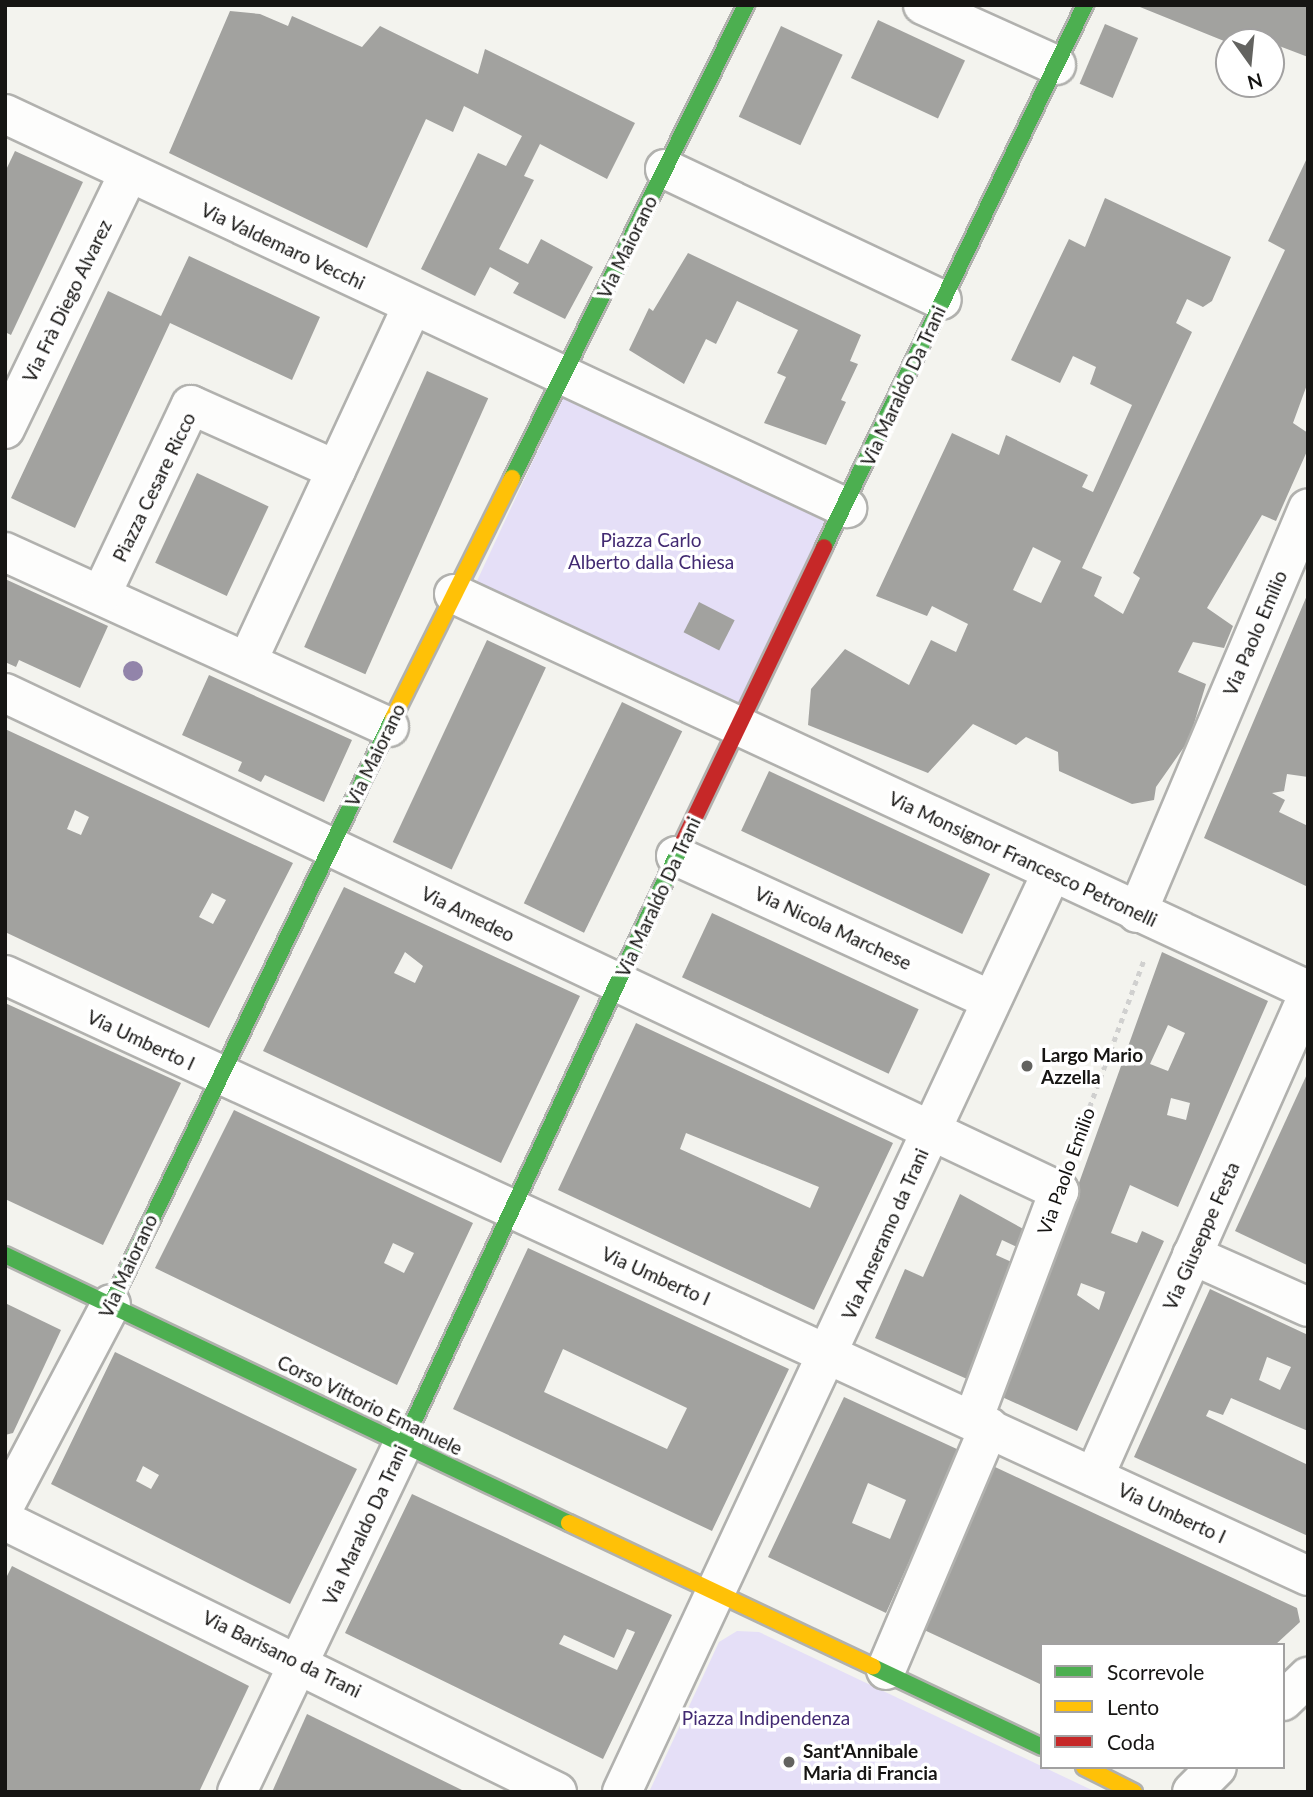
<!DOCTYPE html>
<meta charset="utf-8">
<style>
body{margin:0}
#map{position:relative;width:1313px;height:1797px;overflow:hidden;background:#f3f3ee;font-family:Lato,sans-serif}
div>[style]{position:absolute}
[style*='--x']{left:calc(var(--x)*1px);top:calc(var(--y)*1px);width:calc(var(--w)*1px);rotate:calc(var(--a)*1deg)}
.green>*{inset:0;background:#e5dff7;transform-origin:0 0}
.building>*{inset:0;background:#a2a29f;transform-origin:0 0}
.path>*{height:4.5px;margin-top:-2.25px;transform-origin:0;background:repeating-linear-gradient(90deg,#d0d0cf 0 5px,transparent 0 10px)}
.roads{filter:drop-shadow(2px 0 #b1b1ae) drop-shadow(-2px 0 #b1b1ae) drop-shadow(0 2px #b1b1ae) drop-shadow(0 -2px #b1b1ae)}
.street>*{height:38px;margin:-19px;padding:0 19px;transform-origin:19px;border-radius:19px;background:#fdfdfc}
.fast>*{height:16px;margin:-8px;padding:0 8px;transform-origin:8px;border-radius:8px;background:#4caf50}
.slow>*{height:16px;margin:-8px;padding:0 8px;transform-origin:8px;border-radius:8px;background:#ffc107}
.jam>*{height:16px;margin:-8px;padding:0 8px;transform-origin:8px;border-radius:8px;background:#c62828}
.trees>*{width:20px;height:20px;margin:-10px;border-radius:50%;background:#9284aa}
.dots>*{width:19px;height:19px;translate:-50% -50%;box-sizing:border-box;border:4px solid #fff;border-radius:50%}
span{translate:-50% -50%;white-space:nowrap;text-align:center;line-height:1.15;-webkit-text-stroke:7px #fff;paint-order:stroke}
.street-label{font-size:19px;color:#161513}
.park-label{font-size:19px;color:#422a72}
.poi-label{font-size:19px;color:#161513;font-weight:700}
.left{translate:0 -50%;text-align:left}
.frame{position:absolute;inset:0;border:7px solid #161513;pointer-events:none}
.legend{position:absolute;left:1040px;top:1643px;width:245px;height:126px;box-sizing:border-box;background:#fff;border:2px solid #a2a1a1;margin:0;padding:9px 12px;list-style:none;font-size:21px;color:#161513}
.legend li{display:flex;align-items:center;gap:14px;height:35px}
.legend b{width:35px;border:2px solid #a2a1a1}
.north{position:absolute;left:1215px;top:28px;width:70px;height:70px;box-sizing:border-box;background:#fff;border:2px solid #a2a1a1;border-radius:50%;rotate:165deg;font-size:19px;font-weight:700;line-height:28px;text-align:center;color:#161513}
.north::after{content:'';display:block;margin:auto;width:24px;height:32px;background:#636360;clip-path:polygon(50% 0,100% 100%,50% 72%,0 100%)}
</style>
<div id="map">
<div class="green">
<div style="left:566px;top:390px;width:292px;height:219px;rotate:25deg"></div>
<div style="clip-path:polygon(737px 1631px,759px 1632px,1096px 1792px,649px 1792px,719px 1642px)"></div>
</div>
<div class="building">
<div style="clip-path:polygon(1135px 5px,1308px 5px,1308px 57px,1269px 42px,1229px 43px)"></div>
<div style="clip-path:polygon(230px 11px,260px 14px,288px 26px,292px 16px,362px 47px,380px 26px,478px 74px,485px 49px,635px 123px,607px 179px,540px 144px,524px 176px,534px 180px,499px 249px,528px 264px,541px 239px,593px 267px,565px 319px,513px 293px,519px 283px,490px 267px,475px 296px,421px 269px,478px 153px,506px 166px,522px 136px,464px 106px,453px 132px,426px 119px,367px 248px,169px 153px)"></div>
<div style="left:878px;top:20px;width:96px;height:64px;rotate:25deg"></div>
<div style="left:1105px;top:24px;width:36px;height:65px;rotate:23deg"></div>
<div style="left:781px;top:26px;width:68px;height:100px;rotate:25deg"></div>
<div style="clip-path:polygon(15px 151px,83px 182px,11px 335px,5px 332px,5px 172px)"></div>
<div style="clip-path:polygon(evenodd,1308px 156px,1308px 382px,1293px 423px,1308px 433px,1308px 449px,1276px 521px,1262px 515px,1207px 608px,1233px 626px,1224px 648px,1193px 642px,1178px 672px,1206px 684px,1189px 740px,1156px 787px,1154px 800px,1132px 804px,1059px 771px,1058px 752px,1026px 737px,1016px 745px,973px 724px,928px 773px,808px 725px,811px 689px,845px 649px,909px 685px,931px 640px,956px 652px,968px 624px,932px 606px,927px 616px,876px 596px,952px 433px,999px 455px,1006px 435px,1088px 475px,1082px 487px,1093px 492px,1132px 405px,1090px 384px,1096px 367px,1073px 356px,1060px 383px,1011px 360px,1069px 239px,1085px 247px,1105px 198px,1231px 257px,1212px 301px,1203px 307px,1187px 299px,1176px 323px,1192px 332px,1082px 568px,1102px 577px,1094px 596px,1123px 614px,1140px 578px,1133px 573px,1285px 250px,1268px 241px,1308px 156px,1033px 547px,1061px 561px,1041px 603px,1013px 590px,1033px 547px)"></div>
<div style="clip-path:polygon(688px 253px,861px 335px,850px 361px,858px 364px,841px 400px,846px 402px,826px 445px,764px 423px,786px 377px,777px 373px,798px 330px,737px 301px,716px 344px,706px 339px,684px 384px,629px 350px,649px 308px,653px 311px)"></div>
<div style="clip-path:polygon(189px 256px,320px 317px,292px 380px,170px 323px,75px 528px,11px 498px,108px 291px,161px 316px)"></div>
<div style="left:427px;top:371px;width:67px;height:302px;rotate:24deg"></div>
<div style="left:197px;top:473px;width:79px;height:99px;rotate:25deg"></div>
<div style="clip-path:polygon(5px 579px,108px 626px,80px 688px,19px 660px,16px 667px,5px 662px)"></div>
<div style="clip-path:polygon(1308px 593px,1308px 777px,1287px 774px,1284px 791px,1272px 793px,1285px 800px,1279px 812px,1308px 826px,1308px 887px,1204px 838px)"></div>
<div style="left:699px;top:602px;width:40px;height:34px;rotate:27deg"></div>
<div style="left:487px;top:640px;width:65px;height:223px;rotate:25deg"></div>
<div style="clip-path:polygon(209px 675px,352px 740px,324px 802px,265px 775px,261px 782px,238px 771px,242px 762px,182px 735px)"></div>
<div style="left:622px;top:702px;width:67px;height:224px;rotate:26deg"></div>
<div style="clip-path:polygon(evenodd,5px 729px,293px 863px,209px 1028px,5px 932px,5px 729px,75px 810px,89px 817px,81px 835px,67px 829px,75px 810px,5px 729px,212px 893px,226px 900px,213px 924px,199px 917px,212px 893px)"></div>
<div style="left:769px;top:771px;width:244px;height:66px;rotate:25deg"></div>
<div style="clip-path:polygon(evenodd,344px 887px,580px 996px,501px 1163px,263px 1051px,344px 887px,405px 952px,423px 966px,415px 983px,394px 973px,405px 952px)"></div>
<div style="left:712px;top:913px;width:228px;height:71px;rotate:25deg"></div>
<div style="clip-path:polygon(evenodd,1162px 952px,1268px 1001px,1178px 1207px,1130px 1185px,1111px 1233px,1137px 1243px,1142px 1231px,1164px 1241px,1077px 1431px,1002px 1397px,1162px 952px,1168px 1025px,1185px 1033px,1168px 1071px,1150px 1064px,1168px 1025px,1162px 952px,1171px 1098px,1190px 1103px,1186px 1120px,1167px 1115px,1171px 1098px,1162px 952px,1081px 1283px,1105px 1292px,1099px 1310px,1077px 1295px,1081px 1283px)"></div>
<div style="clip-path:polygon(5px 1003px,181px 1083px,103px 1245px,5px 1199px)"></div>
<div style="clip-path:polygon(evenodd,636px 1023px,893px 1143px,814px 1310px,558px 1190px,636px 1023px,686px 1133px,819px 1187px,810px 1208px,680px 1149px,686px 1133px)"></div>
<div style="clip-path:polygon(1308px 1072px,1308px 1263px,1307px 1265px,1235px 1231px)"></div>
<div style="clip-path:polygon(evenodd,234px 1110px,473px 1223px,397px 1385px,155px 1268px,234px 1110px,393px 1243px,414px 1253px,404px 1273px,384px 1263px,393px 1243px)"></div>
<div style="clip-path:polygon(960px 1194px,1027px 1231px,1019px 1248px,1002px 1240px,996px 1255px,1016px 1264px,976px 1383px,875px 1338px,905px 1269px,923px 1277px)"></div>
<div style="clip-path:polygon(evenodd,528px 1248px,789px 1369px,712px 1531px,453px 1409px,528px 1248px,563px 1349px,687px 1408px,667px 1449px,544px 1392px,563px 1349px)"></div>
<div style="clip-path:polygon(evenodd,1210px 1289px,1308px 1335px,1308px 1431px,1231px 1398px,1223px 1415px,1209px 1410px,1206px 1416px,1308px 1465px,1308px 1536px,1134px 1457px,1210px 1289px,1267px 1357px,1291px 1367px,1280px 1390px,1259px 1380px,1267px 1357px)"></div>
<div style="clip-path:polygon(5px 1303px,61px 1330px,13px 1433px,5px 1435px)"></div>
<div style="clip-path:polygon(evenodd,115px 1352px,357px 1469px,290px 1604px,51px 1484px,115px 1352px,143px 1466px,159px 1475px,151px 1489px,136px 1481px,143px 1466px)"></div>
<div style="clip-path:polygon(evenodd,844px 1397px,959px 1450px,886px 1613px,768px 1557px,844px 1397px,868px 1483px,906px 1500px,890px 1539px,852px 1523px,868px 1483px)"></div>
<div style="clip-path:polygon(995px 1467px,1297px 1608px,1300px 1622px,1275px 1645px,1042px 1645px,1042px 1685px,922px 1629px)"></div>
<div style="clip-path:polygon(evenodd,412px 1494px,672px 1615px,603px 1759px,345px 1633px,412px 1494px,627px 1629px,635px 1632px,617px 1670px,559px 1644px,564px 1635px,614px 1658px,627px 1629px)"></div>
<div style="clip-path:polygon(12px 1566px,249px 1686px,199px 1792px,5px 1792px,5px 1580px)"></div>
<div style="clip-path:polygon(307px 1714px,466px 1792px,272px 1792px)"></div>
</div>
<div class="path">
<div style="--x:1072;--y:1154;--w:208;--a:-69.7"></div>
</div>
<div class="roads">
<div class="street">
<div style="--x:923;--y:5;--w:146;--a:24.3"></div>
<div style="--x:5;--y:114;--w:930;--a:25.08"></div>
<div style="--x:665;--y:169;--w:306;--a:25.3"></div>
<div style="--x:5;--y:429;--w:284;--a:-64.2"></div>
<div style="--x:5;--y:552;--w:422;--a:24.5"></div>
<div style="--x:454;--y:594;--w:941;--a:24.88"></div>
<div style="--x:101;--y:595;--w:210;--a:-64.7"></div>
<div style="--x:191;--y:405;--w:159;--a:24.1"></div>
<div style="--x:247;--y:662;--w:391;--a:-65.1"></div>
<div style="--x:5;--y:693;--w:1166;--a:25.29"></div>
<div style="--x:1059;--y:1191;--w:245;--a:110.6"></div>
<div style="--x:676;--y:856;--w:346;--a:24.6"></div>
<div style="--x:1137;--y:913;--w:439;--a:-67.1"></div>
<div style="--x:5;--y:975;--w:1435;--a:24.76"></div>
<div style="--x:1192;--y:1255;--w:127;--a:24.1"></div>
<div style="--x:1094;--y:1477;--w:527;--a:-66.06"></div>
<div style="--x:5;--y:1505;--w:227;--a:-62.2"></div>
<div style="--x:5;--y:1521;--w:615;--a:26.15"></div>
<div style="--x:886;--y:1670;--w:264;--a:-67"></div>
<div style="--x:1283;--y:1701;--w:35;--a:-44"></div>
<div style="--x:237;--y:1792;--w:386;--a:-64.5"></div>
<div style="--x:622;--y:1792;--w:1013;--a:-64.95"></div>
<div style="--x:1192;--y:1792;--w:35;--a:-45"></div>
</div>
<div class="fast">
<div style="--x:512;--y:478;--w:528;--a:-63.68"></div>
<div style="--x:824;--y:547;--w:602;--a:-64.29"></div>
<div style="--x:5;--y:1255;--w:624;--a:25.42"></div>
<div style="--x:111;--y:1304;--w:650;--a:-64.3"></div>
<div style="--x:403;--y:1444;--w:662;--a:-65.06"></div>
<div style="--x:873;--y:1667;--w:187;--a:25.3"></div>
</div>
<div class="slow">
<div style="--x:393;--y:718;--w:268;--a:-63.6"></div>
<div style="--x:569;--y:1523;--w:336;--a:25.3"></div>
<div style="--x:1084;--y:1767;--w:56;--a:26.6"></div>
</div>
<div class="jam">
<div style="--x:682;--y:844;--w:329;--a:-64.4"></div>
</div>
</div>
<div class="trees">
<div style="left:133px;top:671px"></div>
</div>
<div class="dots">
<div style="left:1027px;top:1066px;background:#636360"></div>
<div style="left:789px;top:1762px;background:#636360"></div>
</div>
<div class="street-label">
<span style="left:283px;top:246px;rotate:25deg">Via Valdemaro Vecchi</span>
<span style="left:627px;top:247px;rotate:-64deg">Via Maiorano</span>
<span style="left:67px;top:301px;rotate:-64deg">Via Frà Diego Alvarez</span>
<span style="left:903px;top:386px;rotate:-65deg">Via Maraldo Da Trani</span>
<span style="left:154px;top:487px;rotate:-64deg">Piazza Cesare Ricco</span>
<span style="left:1255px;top:633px;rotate:-67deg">Via Paolo Emilio</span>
<span style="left:375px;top:755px;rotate:-64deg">Via Maiorano</span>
<span style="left:1023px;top:859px;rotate:25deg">Via Monsignor Francesco Petronelli</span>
<span style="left:658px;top:897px;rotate:-65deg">Via Maraldo Da Trani</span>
<span style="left:468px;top:914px;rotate:26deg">Via Amedeo</span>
<span style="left:833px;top:928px;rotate:25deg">Via Nicola Marchese</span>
<span style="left:141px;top:1040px;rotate:25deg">Via Umberto I</span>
<span style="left:1066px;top:1171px;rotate:-70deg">Via Paolo Emilio</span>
<span style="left:885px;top:1234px;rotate:-66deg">Via Anseramo da Trani</span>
<span style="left:1201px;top:1236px;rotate:-66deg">Via Giuseppe Festa</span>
<span style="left:128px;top:1266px;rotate:-65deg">Via Maiorano</span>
<span style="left:656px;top:1276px;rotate:24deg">Via Umberto I</span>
<span style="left:370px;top:1405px;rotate:26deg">Corso Vittorio Emanuele</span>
<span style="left:1172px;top:1513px;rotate:25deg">Via Umberto I</span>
<span style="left:365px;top:1525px;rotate:-65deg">Via Maraldo Da Trani</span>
<span style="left:282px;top:1654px;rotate:26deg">Via Barisano da Trani</span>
</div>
<div class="park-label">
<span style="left:651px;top:551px">Piazza Carlo<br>Alberto dalla Chiesa</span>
<span style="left:766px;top:1718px">Piazza Indipendenza</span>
</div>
<div class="poi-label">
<span class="left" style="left:1041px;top:1066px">Largo Mario<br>Azzella</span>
<span class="left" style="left:803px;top:1762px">Sant'Annibale<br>Maria di Francia</span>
</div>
<div class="frame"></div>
<ul class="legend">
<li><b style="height:9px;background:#4caf50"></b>Scorrevole</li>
<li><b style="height:9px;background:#ffc107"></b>Lento</li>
<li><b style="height:9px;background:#c62828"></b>Coda</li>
</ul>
<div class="north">N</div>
</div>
